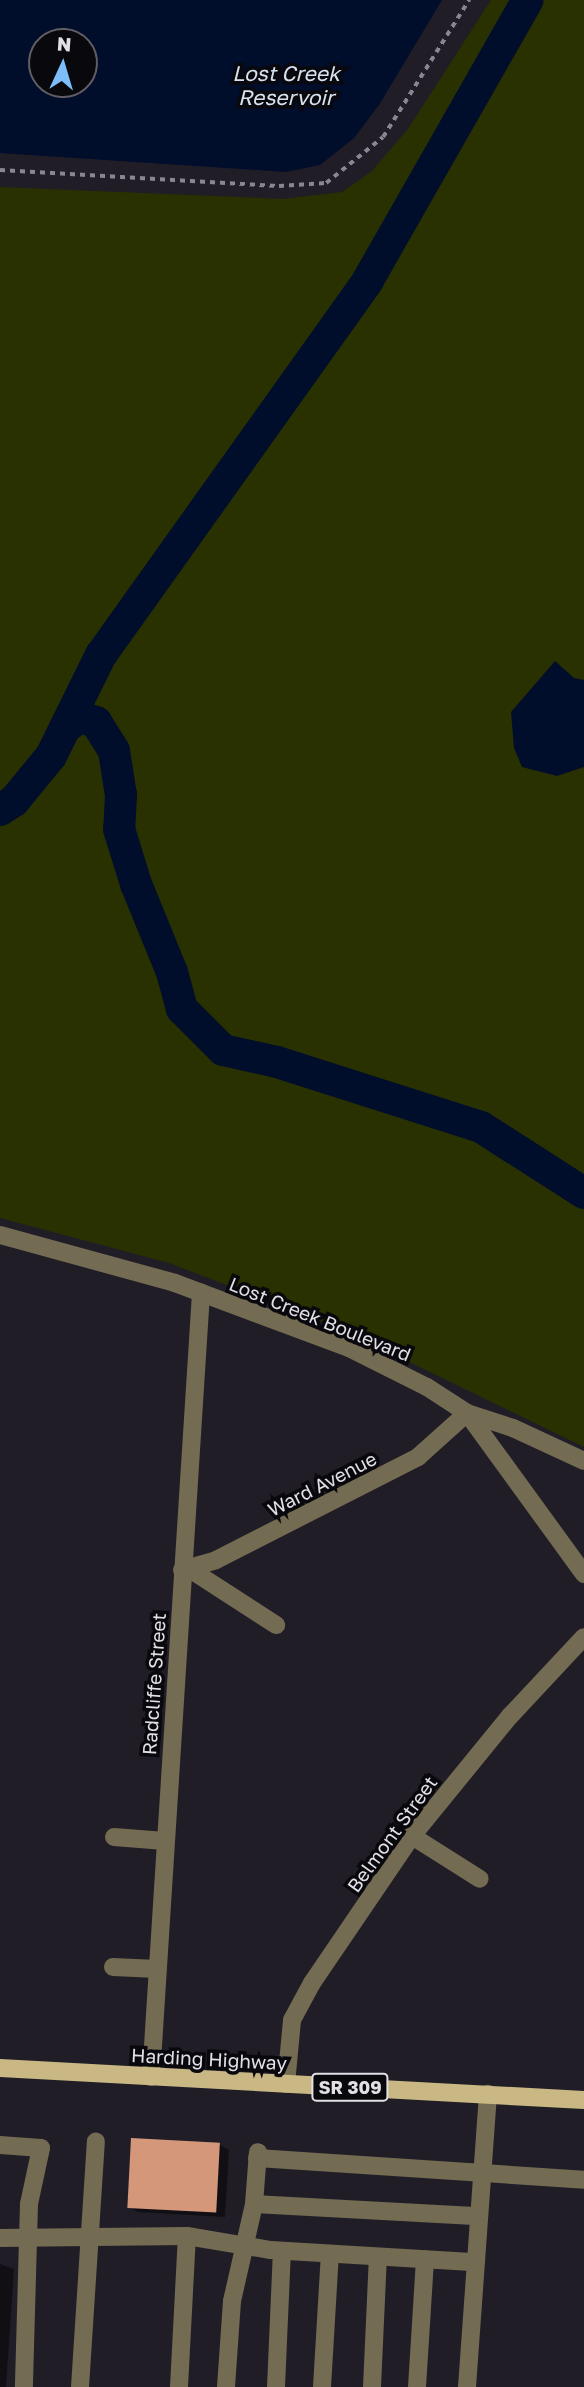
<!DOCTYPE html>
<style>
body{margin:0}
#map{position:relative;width:584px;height:2387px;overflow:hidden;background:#201d27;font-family:"Golos Text",sans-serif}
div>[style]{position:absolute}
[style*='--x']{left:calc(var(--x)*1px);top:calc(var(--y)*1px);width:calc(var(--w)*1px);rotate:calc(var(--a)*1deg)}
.green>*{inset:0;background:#2a3100}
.water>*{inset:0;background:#000d2b}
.shadow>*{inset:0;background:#0007}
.river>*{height:32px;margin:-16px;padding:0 16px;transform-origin:16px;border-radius:16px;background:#000d2b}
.building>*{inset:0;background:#d4977a;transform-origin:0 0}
.path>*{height:3.5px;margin-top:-1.75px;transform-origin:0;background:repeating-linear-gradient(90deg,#89868f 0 5px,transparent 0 10px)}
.minor>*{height:18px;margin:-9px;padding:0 9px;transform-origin:9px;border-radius:9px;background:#736b52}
.major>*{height:18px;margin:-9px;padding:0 9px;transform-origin:9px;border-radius:9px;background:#c9b883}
span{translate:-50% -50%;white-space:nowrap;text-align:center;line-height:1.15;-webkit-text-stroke:7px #09080c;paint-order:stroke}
.shield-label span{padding:2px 5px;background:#09080c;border:2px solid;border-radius:5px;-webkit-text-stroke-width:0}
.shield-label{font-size:18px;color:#e2dfe7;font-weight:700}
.street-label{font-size:19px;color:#e2dfe7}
.water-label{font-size:21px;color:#d6e2f0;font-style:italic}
.north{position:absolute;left:28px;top:28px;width:70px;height:70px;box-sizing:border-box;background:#09080c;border:2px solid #605e64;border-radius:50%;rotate:4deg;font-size:19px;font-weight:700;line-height:28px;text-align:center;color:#e2dfe7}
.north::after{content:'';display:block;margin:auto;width:24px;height:32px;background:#7dbef9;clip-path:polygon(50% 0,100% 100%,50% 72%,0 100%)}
</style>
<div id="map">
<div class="green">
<div style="clip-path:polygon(491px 0,584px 0,584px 1447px,344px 1330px,169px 1263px,0 1218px,0 187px,283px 199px,342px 192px,371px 172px,408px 129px)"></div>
</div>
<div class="water">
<div style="clip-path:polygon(evenodd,0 0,442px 0,379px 105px,354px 138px,320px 165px,286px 172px,0 153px,0 0,84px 42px,84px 84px,42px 84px,42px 42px,84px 42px)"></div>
<div style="clip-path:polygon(555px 661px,574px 678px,584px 680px,584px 767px,557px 776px,522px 767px,514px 748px,511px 712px)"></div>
</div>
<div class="shadow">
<div style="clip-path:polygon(220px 2145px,229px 2150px,225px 2217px,138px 2212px,129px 2207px)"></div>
<div style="clip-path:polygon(0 2264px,14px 2269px,6px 2387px,0 2387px)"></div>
</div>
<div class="river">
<div style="--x:66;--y:727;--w:17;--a:-36"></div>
<div style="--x:80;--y:717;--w:17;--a:17"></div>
<div style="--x:96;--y:722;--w:34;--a:58"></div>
<div style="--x:114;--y:751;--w:45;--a:81"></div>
<div style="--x:121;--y:795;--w:34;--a:93"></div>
<div style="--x:119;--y:829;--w:58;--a:72.8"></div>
<div style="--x:136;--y:884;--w:95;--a:67.8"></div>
<div style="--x:172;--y:972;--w:38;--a:75"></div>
<div style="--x:182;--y:1009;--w:58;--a:45"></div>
<div style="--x:223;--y:1050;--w:55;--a:12.5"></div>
<div style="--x:277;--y:1062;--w:214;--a:17.7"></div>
<div style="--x:481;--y:1127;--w:122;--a:32.7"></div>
<div style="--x:0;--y:810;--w:17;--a:-33"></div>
<div style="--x:14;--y:801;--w:58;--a:-50.6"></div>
<div style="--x:51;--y:756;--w:113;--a:-63.7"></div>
<div style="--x:101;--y:655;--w:460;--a:-54.5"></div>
<div style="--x:368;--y:280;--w:322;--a:-60.3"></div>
</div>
<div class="building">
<div style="left:131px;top:2138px;width:89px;height:70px;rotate:3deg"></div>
</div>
<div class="path">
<div style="--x:0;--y:170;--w:279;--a:3.3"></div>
<div style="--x:279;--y:186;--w:47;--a:-3.7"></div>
<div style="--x:326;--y:183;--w:73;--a:-38.9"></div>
<div style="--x:383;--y:137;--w:162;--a:-57.9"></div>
</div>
<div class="minor">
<div style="--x:0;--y:1235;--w:181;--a:15.3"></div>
<div style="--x:175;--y:1283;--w:186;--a:20.5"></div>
<div style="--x:349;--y:1348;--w:87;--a:26.6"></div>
<div style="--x:427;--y:1387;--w:48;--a:33"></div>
<div style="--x:467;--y:1413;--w:199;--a:54"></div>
<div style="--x:188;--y:1568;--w:105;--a:32.9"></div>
<div style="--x:182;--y:1570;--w:35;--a:-16"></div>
<div style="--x:216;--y:1560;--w:227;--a:-27"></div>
<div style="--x:418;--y:1457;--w:66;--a:-41.9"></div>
<div style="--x:467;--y:1413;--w:48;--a:18.1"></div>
<div style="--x:513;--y:1428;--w:78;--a:24.9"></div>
<div style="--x:412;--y:1836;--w:80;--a:32.3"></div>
<div style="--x:114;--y:1837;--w:51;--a:4.5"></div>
<div style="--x:113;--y:1967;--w:44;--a:2.6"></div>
<div style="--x:151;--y:2077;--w:786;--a:-86.35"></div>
<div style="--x:286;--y:2084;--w:64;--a:-84.6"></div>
<div style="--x:292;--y:2020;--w:42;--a:-61.6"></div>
<div style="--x:312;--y:1983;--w:178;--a:-55.8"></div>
<div style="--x:412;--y:1836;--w:155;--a:-50.8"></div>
<div style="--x:510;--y:1716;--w:108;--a:-46.9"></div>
<div style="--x:0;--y:2145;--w:41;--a:4.2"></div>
<div style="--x:41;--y:2148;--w:57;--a:102.1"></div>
<div style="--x:29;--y:2204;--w:183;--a:91.6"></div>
<div style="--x:257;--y:2158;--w:328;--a:3.8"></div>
<div style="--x:254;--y:2204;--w:225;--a:3.1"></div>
<div style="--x:0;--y:2238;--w:187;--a:-0.6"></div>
<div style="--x:187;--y:2236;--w:85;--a:9.5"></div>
<div style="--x:271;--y:2250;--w:205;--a:3.4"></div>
<div style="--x:80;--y:2387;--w:246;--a:-86.3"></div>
<div style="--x:179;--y:2387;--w:151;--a:-87"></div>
<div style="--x:226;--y:2387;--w:86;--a:-86"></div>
<div style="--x:232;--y:2301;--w:99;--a:-77.2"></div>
<div style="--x:254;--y:2204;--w:52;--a:-85.6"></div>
<div style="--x:276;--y:2387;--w:136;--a:-87.5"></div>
<div style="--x:322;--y:2387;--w:133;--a:-86.6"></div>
<div style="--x:372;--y:2387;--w:130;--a:-87.4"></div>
<div style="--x:417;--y:2387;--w:128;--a:-86.4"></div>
<div style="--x:467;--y:2387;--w:294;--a:-85.9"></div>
</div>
<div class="major">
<div style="--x:0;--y:2068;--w:585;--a:3.14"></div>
</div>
<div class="shield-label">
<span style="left:350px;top:2087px">SR 309</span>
</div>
<div class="street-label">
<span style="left:320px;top:1319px;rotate:22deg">Lost Creek Boulevard</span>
<span style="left:322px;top:1484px;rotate:-27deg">Ward Avenue</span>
<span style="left:154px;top:1684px;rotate:-86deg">Radcliffe Street</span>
<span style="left:392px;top:1834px;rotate:-54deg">Belmont Street</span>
<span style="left:209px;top:2059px;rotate:3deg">Harding Highway</span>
</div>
<div class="water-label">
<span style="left:286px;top:85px">Lost Creek<br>Reservoir</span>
</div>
<div class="north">N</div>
</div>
